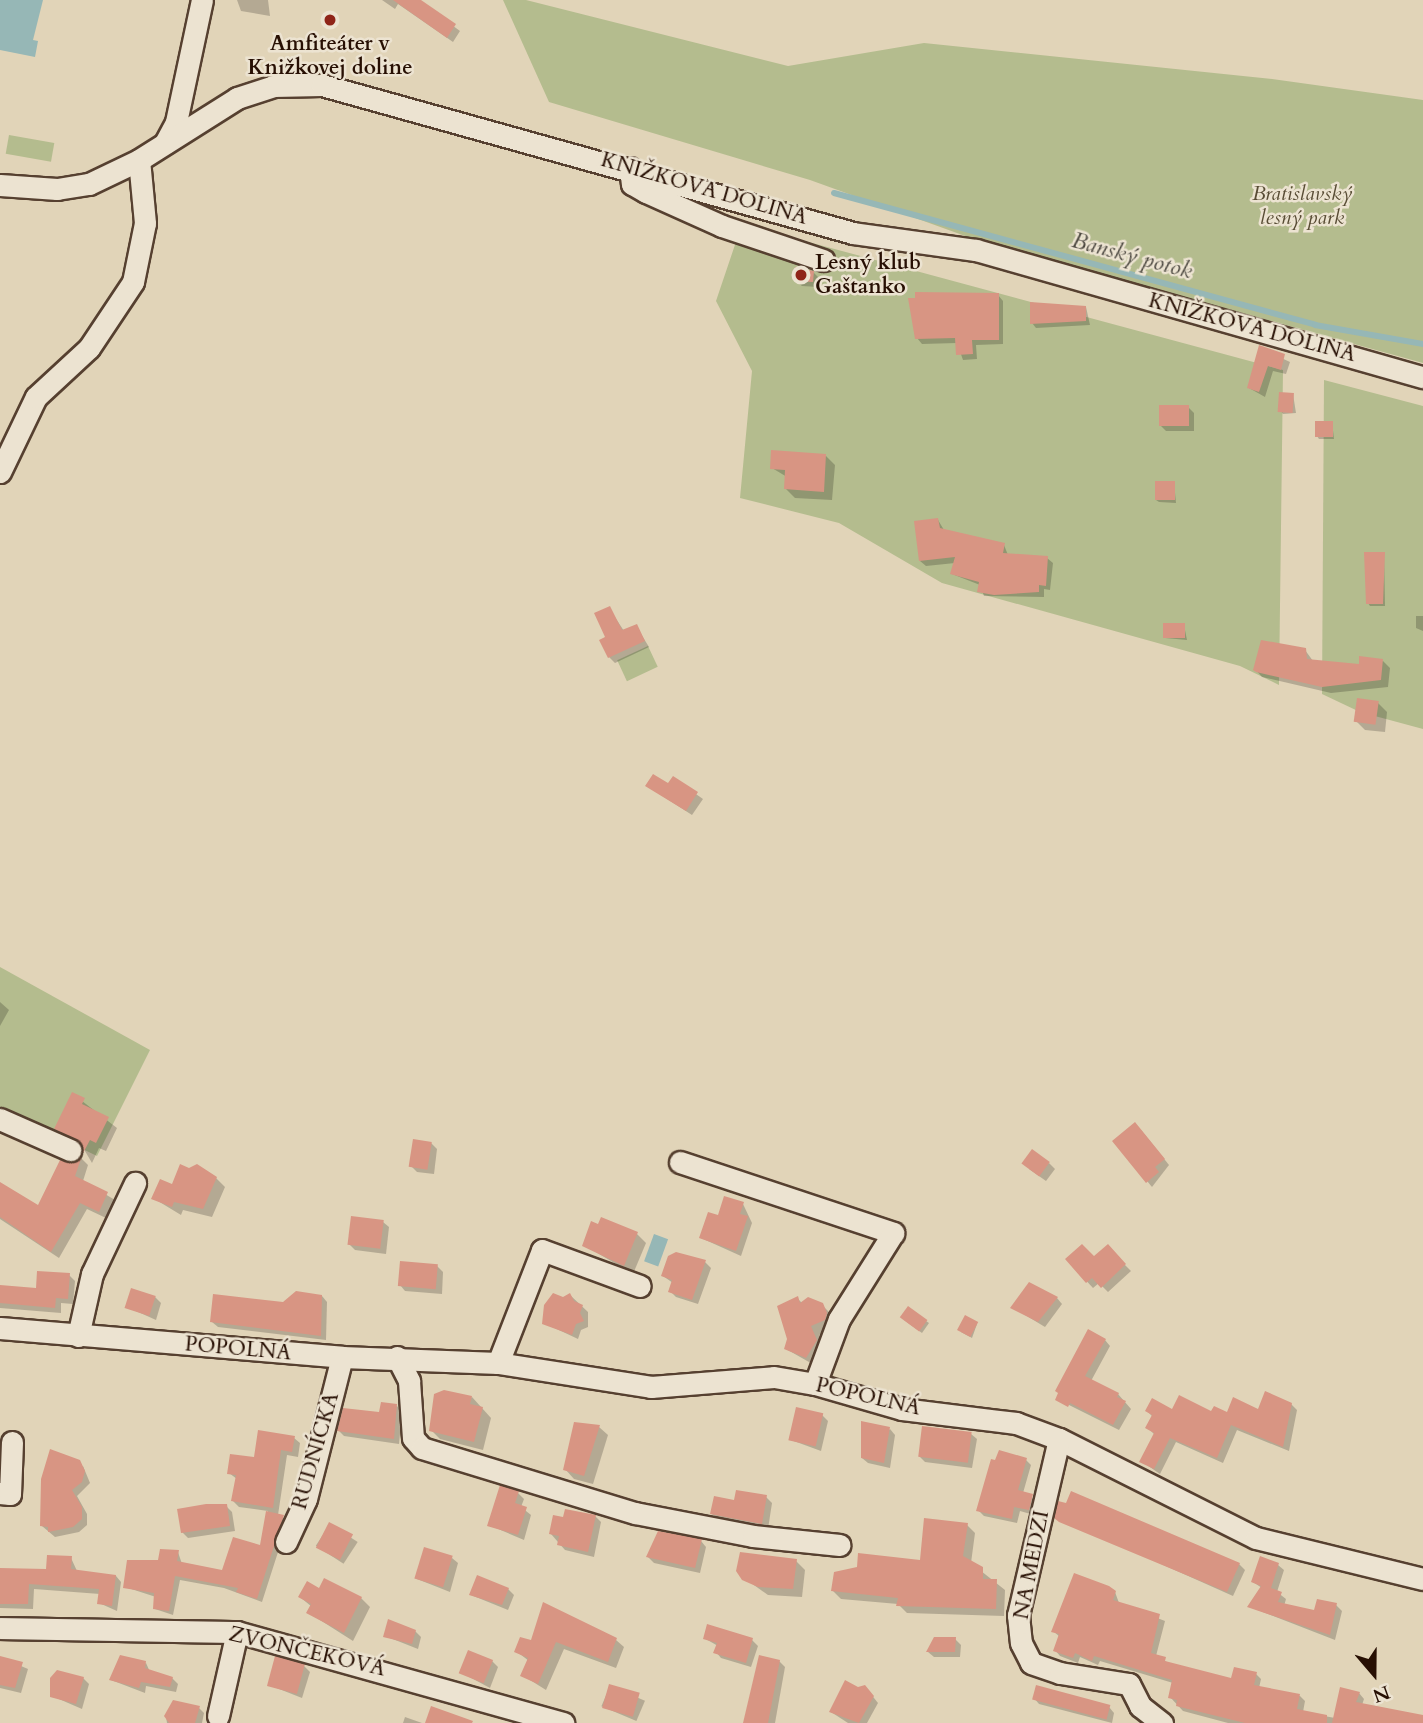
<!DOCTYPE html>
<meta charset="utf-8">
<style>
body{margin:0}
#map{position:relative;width:1423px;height:1723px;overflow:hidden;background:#e1d4b8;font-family:Cardo,serif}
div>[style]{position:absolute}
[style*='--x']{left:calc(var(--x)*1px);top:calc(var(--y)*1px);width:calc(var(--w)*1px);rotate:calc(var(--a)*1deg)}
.green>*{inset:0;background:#b4bc8e;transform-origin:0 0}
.water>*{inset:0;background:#96b7b6;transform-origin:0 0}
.shadow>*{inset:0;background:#0003;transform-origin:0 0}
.stream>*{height:6px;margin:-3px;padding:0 3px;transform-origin:3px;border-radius:3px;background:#96b7b6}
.building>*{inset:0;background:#d89583;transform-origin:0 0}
.roads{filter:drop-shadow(2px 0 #564030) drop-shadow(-2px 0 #564030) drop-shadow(0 2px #564030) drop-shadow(0 -2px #564030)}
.minor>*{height:21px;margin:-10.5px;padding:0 10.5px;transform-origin:10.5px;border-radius:10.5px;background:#ece3d1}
.dots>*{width:19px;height:19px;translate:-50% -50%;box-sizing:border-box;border:4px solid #ece3d1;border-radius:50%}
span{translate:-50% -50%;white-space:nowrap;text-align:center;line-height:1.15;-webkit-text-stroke:5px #ece3d1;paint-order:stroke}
.poi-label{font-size:21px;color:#270f03;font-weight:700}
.left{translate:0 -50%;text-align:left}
.street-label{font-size:21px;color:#270f03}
.park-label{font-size:21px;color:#584c34;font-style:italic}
.water-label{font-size:23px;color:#4e4a42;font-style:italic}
.north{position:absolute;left:1339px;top:1639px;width:70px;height:70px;-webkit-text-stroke:5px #ece3d1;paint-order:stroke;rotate:160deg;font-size:19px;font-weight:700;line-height:28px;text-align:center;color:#270f03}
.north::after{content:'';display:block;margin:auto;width:24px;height:32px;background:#270f03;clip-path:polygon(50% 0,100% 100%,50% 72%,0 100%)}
</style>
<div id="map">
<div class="green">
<div style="clip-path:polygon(503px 0,526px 0,788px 66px,924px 43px,1272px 79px,1423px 100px,1423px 363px,968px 237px,810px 180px,549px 102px)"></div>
<div style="left:9px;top:135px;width:46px;height:19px;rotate:10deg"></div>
<div style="clip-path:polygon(742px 224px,1283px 370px,1279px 685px,1240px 666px,942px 583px,839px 523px,740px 498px,752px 371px,716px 301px)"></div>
<div style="clip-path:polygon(1324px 380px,1423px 406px,1423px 729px,1360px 712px,1322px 694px)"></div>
<div style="left:648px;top:646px;width:23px;height:34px;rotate:65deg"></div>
<div style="clip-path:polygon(0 967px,150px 1050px,97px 1156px,0 1109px)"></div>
</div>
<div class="water">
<div style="clip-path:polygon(0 0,43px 0,33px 40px,38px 41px,35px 57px,0 50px)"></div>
<div style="left:654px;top:1234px;width:15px;height:29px;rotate:20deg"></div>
</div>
<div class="shadow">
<div style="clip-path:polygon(237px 0,268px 0,270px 16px,241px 11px)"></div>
<div style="clip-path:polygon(382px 0,418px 0,460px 31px,453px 42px,398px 4px,395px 9px)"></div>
<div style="clip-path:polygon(813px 272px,819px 278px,818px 287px,802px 286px,796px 281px)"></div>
<div style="clip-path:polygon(998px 295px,1003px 301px,1003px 344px,976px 345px,977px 359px,963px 360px,957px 343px,922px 344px,917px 338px)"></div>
<div style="clip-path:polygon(1086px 307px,1090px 325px,1036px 328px,1032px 323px)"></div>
<div style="clip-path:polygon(1260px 348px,1290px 362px,1286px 374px,1273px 371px,1265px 397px,1249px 388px)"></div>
<div style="clip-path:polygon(1293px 394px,1296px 413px,1283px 414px,1281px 411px)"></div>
<div style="clip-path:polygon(1188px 407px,1194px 413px,1194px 431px,1166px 431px,1160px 425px)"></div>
<div style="clip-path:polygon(1332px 422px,1334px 439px,1319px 439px,1317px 436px)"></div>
<div style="clip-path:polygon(826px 456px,835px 465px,832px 500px,795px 498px,786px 489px,787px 477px,772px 468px)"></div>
<div style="clip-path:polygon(1174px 483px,1176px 503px,1159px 502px,1156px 500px)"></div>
<div style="clip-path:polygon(938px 520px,944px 530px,1004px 545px,1008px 555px,1047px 558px,1053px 563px,1050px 590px,1044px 589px,1044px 597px,984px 596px,980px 585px,952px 574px,955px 563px,926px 566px,920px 561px)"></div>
<div style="clip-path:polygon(1384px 554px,1385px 606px,1370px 606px,1368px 603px)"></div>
<div style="clip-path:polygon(609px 608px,624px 631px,636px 626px,649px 647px,615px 663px,609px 657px)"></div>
<div style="clip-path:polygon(1416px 616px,1423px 616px,1423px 631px,1416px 628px)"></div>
<div style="clip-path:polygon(1184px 625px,1187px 640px,1165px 638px)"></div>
<div style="clip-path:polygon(1305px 650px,1313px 661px,1360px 666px,1383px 661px,1390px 668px,1388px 687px,1331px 693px,1262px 677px,1255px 669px)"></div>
<div style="clip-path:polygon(1378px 703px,1387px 712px,1385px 732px,1365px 730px,1356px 721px)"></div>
<div style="clip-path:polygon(673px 778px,703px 799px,692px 815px,647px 786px,669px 785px)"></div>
<div style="clip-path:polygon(0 1002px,9px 1010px,0 1026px)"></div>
<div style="clip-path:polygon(73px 1094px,117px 1128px,106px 1151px,99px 1148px,92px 1163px,82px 1146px,56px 1128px)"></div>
<div style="clip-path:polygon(1141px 1130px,1169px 1165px,1152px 1187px,1147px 1181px)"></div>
<div style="clip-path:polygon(431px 1143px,437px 1149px,434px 1174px,417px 1172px,412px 1167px)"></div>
<div style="clip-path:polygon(81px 1158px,88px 1165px,83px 1181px,115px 1200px,106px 1218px,87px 1209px,59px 1258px,0 1219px,0 1189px,39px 1207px)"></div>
<div style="clip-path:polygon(1049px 1163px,1055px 1169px,1046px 1181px,1029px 1169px)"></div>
<div style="clip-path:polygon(216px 1178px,225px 1187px,212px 1217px,183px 1210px,181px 1215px,153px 1198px,173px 1186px)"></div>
<div style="clip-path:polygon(743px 1204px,752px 1223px,741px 1256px,701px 1238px,719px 1217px)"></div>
<div style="clip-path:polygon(383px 1222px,389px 1227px,386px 1254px,355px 1250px,349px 1244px)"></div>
<div style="clip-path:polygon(637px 1234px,646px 1243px,633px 1274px,584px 1245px)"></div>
<div style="clip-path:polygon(1107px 1247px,1131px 1271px,1108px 1292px,1099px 1283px,1093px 1288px,1067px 1260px,1094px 1259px)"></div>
<div style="clip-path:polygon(705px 1262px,711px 1268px,698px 1304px,676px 1297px,670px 1291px,673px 1283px,663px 1276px)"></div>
<div style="clip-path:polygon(437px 1266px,443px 1272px,442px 1294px,405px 1291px,400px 1285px)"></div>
<div style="clip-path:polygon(69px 1275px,75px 1281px,73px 1304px,61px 1303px,61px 1313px,0 1308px,0 1286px,37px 1290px)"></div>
<div style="clip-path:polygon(570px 1295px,588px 1312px,588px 1327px,581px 1330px,578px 1339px,544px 1323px)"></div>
<div style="clip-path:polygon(322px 1296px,327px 1302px,326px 1340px,218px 1327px,212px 1322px)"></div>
<div style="clip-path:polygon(155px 1297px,161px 1303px,156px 1320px,127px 1307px)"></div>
<div style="clip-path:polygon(797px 1298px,802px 1303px,822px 1305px,831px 1314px,833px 1329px,819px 1335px,825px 1350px,816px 1366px,786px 1349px)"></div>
<div style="clip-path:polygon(1057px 1298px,1062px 1304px,1045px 1327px,1012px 1307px)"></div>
<div style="clip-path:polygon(904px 1320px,926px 1321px,929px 1323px,922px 1333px)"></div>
<div style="clip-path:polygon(977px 1324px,972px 1338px,961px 1332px)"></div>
<div style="clip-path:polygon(1105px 1340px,1110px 1346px,1091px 1381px,1118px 1394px,1131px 1409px,1119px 1430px,1057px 1399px)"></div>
<div style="clip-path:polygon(472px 1397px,491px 1418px,483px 1450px,440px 1439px,431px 1430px)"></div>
<div style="clip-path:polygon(1291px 1404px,1297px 1410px,1289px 1451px,1237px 1430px,1223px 1463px,1176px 1442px,1160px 1474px,1141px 1461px,1155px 1435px,1148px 1428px,1153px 1417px,1147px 1411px,1228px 1414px)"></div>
<div style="clip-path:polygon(397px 1406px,402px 1412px,399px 1444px,344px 1436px,339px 1431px)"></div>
<div style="clip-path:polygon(822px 1415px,828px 1421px,821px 1451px,791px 1440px)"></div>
<div style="clip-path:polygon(599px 1427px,608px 1435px,593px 1484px,574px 1479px,565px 1469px)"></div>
<div style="clip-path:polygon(890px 1429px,895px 1435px,890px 1468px,868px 1463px,862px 1458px)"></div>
<div style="clip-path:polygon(971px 1434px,977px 1439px,972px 1468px,925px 1462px,919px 1456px)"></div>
<div style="clip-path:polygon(294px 1438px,300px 1443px,298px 1457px,287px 1455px,278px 1515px,288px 1521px,262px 1602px,224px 1588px,180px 1580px,173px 1615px,155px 1609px,156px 1597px,125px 1587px,178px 1552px,182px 1564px,224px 1572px,261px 1548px,268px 1511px,239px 1507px,233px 1501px,237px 1479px,229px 1473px)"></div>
<div style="clip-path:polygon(1026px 1460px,1031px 1465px,1023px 1493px,1037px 1501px,1034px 1515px,1020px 1511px,1017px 1523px,984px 1516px,978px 1510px)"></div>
<div style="clip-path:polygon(83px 1466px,90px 1483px,77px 1496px,87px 1514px,87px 1525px,79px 1532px,55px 1537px,42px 1526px)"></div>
<div style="clip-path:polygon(518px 1493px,524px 1499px,521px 1507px,531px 1515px,524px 1540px,489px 1525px)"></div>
<div style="clip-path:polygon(766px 1497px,772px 1503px,768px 1529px,718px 1519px,712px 1514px,735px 1502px)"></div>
<div style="clip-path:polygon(226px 1506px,232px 1512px,235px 1531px,188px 1538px,182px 1532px)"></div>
<div style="clip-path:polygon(595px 1516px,601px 1522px,594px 1557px,565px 1550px,551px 1534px)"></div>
<div style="clip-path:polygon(1056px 1517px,1239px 1564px,1245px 1570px,1233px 1596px)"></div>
<div style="left:330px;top:1524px;width:33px;height:26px;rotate:33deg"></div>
<div style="clip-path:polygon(967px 1525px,975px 1533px,971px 1563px,1005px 1590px,1004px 1616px,907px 1613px,898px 1604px,841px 1599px,833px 1591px,859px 1568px,921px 1562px)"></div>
<div style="clip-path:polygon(701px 1541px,706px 1547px,700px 1573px,654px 1563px,648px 1557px)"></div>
<div style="clip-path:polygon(71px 1558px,77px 1571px,116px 1576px,121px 1582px,117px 1611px,99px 1603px,100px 1594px,34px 1589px,33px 1609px,0 1608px,0 1569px,48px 1571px)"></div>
<div style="clip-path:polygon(452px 1558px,458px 1563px,450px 1592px,417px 1579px)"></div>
<div style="clip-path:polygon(796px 1561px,805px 1570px,802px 1597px,768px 1595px,740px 1575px)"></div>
<div style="clip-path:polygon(1278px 1565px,1284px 1570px,1277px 1592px,1286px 1599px,1284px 1606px,1315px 1612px,1336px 1605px,1342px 1611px,1335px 1640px,1250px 1607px,1262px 1588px,1253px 1582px)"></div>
<div style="clip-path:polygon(508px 1589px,514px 1595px,508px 1610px,471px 1595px)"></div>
<div style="clip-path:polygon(320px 1590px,361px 1598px,370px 1607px,353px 1641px,309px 1613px,312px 1607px,300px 1597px)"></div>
<div style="clip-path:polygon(1115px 1592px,1119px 1603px,1165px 1621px,1156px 1656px,1172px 1665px,1233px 1681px,1256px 1674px,1261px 1679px,1259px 1688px,1300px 1696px,1305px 1701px,1303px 1712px,1335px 1718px,1359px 1693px,1364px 1699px,1362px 1705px,1423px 1717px,1423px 1723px,1228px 1723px,1183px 1711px,1170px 1697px,1173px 1683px,1100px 1661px,1098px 1665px,1080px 1657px,1078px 1663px,1060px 1656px,1055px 1650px,1060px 1637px,1053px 1631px)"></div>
<div style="clip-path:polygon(415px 1631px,421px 1637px,418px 1649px,385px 1636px)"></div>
<div style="clip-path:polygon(704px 1638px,752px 1640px,758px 1646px,751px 1667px,721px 1658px,716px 1652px,718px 1646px)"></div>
<div style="clip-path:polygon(955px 1639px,961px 1645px,960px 1657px,934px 1657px,928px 1652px)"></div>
<div style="clip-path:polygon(616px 1640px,624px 1647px,616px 1668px,564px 1649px,546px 1690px,522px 1675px,529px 1661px,516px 1651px,532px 1642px)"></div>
<div style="clip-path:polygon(0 1657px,28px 1669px,21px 1693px,0 1688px)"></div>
<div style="clip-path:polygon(492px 1661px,498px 1667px,490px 1688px,462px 1673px)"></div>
<div style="clip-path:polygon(779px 1661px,785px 1667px,775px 1723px,745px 1723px)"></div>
<div style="clip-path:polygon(146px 1663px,150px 1672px,172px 1678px,178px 1684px,176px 1692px,146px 1686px,145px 1693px,111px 1680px)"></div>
<div style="clip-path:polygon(304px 1666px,310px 1672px,302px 1698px,269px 1685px)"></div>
<div style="clip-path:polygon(83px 1678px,89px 1684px,82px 1709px,52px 1696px)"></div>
<div style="left:610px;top:1686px;width:38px;height:22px;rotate:23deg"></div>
<div style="clip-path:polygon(870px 1693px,878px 1703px,867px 1723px,848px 1723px,831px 1712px)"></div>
<div style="clip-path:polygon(1034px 1698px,1109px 1707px,1114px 1713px,1112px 1723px,1039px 1704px)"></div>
<div style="clip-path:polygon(199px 1708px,204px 1713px,202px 1723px,167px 1723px,166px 1717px)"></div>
<div style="clip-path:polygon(405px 1717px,422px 1723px,403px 1723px)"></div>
</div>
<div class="stream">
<div style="--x:834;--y:193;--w:499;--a:15.3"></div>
<div style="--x:1315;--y:325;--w:110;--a:10"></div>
</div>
<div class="building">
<div style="clip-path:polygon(393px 0,421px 0,456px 24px,447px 38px)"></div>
<div style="clip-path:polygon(795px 267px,814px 271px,813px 282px,794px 281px)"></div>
<div style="clip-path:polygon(915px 292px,999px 293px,999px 340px,972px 340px,973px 354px,956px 355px,955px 338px,915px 339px,908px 298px,915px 298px)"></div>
<div style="clip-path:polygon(1030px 302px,1086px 306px,1086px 321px,1030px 324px)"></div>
<div style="clip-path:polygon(1259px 345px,1285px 354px,1281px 370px,1268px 366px,1259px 392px,1247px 388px)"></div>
<div style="left:1279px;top:392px;width:15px;height:20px;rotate:4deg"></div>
<div style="left:1159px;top:405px;width:30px;height:21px"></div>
<div style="left:1315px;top:421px;width:18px;height:16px"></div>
<div style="clip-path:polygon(771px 450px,826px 454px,824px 492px,784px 489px,785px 470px,770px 469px)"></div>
<div style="left:1155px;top:481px;width:20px;height:19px"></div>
<div style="clip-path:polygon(938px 518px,940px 528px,1005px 543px,1003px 553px,1048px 556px,1046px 586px,1039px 585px,1039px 592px,994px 595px,977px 592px,979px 582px,950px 574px,955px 557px,919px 561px,914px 521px)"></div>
<div style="clip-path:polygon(1364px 552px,1385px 552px,1383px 604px,1366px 604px)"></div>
<div style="clip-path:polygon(610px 606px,622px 630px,637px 624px,645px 641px,608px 658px,599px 640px,605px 637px,594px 613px)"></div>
<div style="left:1185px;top:623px;width:15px;height:22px;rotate:90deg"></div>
<div style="clip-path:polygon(1261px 640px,1306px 648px,1307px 659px,1359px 664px,1359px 656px,1383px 659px,1381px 680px,1322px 687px,1256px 672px,1253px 670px)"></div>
<div style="left:1357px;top:698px;width:22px;height:24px;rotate:8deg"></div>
<div style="clip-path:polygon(653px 774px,668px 783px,673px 776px,698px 792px,686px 811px,645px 786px)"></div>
<div style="clip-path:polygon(72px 1092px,85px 1098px,82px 1104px,109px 1117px,96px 1143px,90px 1140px,82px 1155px,80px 1142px,54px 1129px)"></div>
<div style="clip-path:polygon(1135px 1122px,1165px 1159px,1155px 1167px,1159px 1172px,1146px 1183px,1112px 1141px)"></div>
<div style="left:413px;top:1139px;width:19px;height:28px;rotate:9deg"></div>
<div style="left:1032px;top:1149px;width:22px;height:18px;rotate:36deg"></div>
<div style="clip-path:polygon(82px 1156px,75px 1176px,108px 1192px,99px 1212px,80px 1203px,51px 1252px,0 1217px,0 1182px,38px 1205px,60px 1160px,72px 1163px)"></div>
<div style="clip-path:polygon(180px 1164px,189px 1168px,197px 1164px,217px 1177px,203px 1209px,174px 1202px,172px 1207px,151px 1199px,160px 1179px,172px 1184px)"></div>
<div style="clip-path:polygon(724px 1196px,744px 1202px,740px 1214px,748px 1216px,736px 1251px,699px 1238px,708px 1212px,718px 1215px)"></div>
<div style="left:351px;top:1216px;width:33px;height:29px;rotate:7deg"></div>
<div style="clip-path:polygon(601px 1217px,638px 1232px,624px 1266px,582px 1246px,591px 1221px,598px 1224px)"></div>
<div style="clip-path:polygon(1082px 1244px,1094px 1256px,1108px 1244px,1126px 1264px,1101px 1288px,1092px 1278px,1086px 1283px,1065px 1259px)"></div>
<div style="clip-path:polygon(676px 1252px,706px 1260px,692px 1300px,668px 1292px,672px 1280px,661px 1276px,668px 1256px)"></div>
<div style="left:400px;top:1261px;width:38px;height:25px;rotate:5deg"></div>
<div style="clip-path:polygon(37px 1271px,70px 1273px,68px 1299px,56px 1298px,55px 1308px,0 1303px,0 1285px,36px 1288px)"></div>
<div style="clip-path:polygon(1029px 1282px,1058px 1297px,1038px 1322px,1010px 1308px)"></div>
<div style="left:131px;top:1288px;width:26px;height:21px;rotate:18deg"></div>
<div style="clip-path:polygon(296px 1291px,322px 1295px,321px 1336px,210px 1322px,213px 1294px,283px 1302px)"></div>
<div style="clip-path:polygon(553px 1293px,563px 1297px,570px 1293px,574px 1301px,583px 1305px,580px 1313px,584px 1321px,576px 1324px,572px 1335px,542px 1324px,544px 1305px)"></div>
<div style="clip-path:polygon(798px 1296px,800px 1303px,808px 1297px,823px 1303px,827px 1313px,825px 1320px,811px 1326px,817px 1340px,806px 1358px,784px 1349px,787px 1339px,777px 1306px)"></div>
<div style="left:908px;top:1306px;width:24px;height:14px;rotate:36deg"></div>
<div style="left:965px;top:1315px;width:15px;height:17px;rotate:28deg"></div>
<div style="clip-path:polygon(1088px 1329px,1106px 1339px,1085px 1376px,1119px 1393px,1117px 1397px,1126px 1401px,1113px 1425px,1070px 1403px,1068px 1407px,1055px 1400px,1058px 1393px,1055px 1391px)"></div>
<div style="clip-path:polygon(444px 1390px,472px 1396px,470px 1404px,483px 1407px,474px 1442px,429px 1431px,434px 1394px)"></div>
<div style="clip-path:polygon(1265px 1391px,1292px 1403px,1283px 1447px,1231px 1425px,1217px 1458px,1170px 1438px,1154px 1469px,1139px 1462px,1154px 1433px,1145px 1428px,1152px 1415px,1145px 1411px,1152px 1398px,1172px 1409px,1179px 1395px,1211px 1411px,1214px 1406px,1227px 1412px,1233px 1397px,1258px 1409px)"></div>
<div style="clip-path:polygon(381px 1402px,397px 1404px,394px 1439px,337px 1431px,343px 1408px,379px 1412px)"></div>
<div style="left:796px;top:1407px;width:28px;height:34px;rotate:13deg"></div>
<div style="clip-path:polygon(861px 1421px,890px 1427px,884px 1463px,861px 1458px)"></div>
<div style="clip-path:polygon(574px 1422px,600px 1425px,584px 1476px,563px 1470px)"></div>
<div style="left:922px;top:1426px;width:50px;height:31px;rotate:7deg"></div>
<div style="clip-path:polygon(258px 1430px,295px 1436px,292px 1452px,281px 1450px,273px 1508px,231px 1501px,236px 1475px,227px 1474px,230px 1454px,254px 1457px)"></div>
<div style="clip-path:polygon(50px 1449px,80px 1460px,85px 1471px,82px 1482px,72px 1490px,82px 1507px,82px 1519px,73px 1527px,48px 1532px,48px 1527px,40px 1526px,41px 1479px)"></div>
<div style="clip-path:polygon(999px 1450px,1027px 1458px,1018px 1490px,1033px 1494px,1029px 1510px,1014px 1507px,1012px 1519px,976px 1511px,991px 1459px,995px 1460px)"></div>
<div style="clip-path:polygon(500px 1485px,519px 1491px,515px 1503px,527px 1507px,518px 1535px,487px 1526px)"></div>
<div style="clip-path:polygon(736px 1490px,767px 1495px,762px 1524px,710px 1514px,714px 1496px,734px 1500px)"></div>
<div style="clip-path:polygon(1071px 1491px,1240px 1563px,1227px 1592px,1059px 1522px,1054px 1518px,1058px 1501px,1066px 1503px)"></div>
<div style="clip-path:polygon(206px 1504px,227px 1504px,230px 1526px,181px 1533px,177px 1509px)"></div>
<div style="clip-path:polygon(565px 1509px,596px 1515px,588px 1552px,557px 1545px,559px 1536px,549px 1534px,553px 1515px,563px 1517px)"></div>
<div style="clip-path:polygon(266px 1511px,284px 1515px,257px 1599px,236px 1592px,238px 1588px,175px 1576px,169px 1611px,153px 1609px,154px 1593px,123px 1588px,127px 1560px,158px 1560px,160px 1549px,179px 1550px,177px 1561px,222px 1570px,233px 1537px,260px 1545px)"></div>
<div style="clip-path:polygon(924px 1518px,968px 1523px,963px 1556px,983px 1567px,983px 1579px,997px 1579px,996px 1609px,896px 1606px,898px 1598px,831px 1591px,834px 1572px,857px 1567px,858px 1553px,920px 1560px)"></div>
<div style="left:329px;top:1522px;width:27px;height:29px;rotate:27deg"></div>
<div style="clip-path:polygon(658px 1531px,702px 1539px,695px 1568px,646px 1557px)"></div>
<div style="left:424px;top:1547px;width:30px;height:33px;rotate:17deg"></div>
<div style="clip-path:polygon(740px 1552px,797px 1559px,793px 1589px,758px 1587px,742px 1580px,736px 1571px)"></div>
<div style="clip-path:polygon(47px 1555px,72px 1556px,71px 1569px,116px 1575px,112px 1606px,97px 1604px,99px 1589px,29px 1584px,28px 1604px,0 1604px,0 1568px,46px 1569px)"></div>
<div style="clip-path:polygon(1260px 1556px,1279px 1563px,1271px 1588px,1282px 1592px,1278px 1602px,1314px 1610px,1317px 1599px,1337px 1603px,1330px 1635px,1247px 1607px,1261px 1586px,1251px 1582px)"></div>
<div style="clip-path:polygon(1074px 1573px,1109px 1586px,1116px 1591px,1113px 1600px,1160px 1614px,1151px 1653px,1166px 1657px,1165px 1661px,1231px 1678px,1234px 1667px,1257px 1672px,1254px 1685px,1300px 1694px,1297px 1709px,1327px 1715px,1327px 1723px,1245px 1723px,1176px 1706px,1177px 1700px,1168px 1698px,1172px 1680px,1094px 1656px,1092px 1661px,1075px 1653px,1073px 1658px,1053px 1651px,1059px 1634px,1051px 1632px)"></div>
<div style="clip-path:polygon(477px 1575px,509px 1588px,502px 1605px,469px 1595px)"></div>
<div style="clip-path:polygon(324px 1578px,362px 1597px,344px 1633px,306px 1613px,311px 1604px,298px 1597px,307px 1581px,319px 1588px)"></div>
<div style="clip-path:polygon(543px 1602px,617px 1638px,608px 1662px,556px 1642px,538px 1684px,520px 1676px,528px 1658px,514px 1652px,520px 1637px,531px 1640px)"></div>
<div style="clip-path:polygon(388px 1619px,416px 1630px,412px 1644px,383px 1637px)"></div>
<div style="clip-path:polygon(707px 1624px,753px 1638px,746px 1663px,713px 1653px,717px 1643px,703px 1639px)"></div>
<div style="clip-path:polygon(934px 1637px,956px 1637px,955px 1652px,926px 1652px)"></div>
<div style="left:468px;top:1650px;width:27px;height:25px;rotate:22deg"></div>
<div style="clip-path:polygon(120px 1655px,146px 1661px,145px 1668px,173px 1677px,170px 1687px,141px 1682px,139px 1688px,109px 1680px)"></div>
<div style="clip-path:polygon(759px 1655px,780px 1660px,768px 1723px,743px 1723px)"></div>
<div style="clip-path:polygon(0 1656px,23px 1662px,15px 1688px,0 1685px)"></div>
<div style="left:275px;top:1656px;width:31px;height:31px;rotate:15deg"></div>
<div style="clip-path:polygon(57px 1670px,84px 1677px,76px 1704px,50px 1697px,50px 1678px)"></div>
<div style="clip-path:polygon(845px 1680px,858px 1687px,865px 1685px,874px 1696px,859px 1723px,829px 1712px)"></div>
<div style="left:609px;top:1684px;width:32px;height:25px;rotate:16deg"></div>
<div style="left:1036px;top:1685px;width:77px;height:15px;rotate:15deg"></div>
<div style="clip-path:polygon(1340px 1687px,1360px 1692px,1356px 1702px,1423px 1715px,1423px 1723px,1332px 1723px)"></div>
<div style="clip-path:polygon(173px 1700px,200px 1706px,195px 1723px,169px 1723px,164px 1716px)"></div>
<div style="clip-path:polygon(431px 1706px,473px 1721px,472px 1723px,425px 1723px)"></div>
</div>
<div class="roads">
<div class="minor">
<div style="--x:165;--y:143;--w:24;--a:-62"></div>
<div style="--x:176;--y:122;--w:125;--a:-78"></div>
<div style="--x:630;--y:168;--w:16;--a:83"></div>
<div style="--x:632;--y:184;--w:16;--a:30"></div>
<div style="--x:646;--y:192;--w:83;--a:24.1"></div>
<div style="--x:722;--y:226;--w:107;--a:18.6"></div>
<div style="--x:0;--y:185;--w:57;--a:4"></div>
<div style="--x:57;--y:189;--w:32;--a:-9"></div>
<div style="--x:89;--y:184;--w:55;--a:-25.6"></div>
<div style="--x:139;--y:160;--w:116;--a:-32.3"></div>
<div style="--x:237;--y:98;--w:38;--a:-18"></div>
<div style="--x:273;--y:86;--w:49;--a:-1.2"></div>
<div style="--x:322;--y:85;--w:551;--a:15.57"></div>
<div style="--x:853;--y:233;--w:124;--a:7.9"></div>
<div style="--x:976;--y:250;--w:465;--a:15.9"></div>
<div style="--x:0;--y:472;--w:83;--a:-64.4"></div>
<div style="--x:36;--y:397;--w:72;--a:-42.8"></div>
<div style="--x:89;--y:348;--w:79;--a:-56.3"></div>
<div style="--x:133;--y:282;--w:60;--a:-78.5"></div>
<div style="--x:145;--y:223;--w:63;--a:-95.4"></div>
<div style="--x:0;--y:1119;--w:77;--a:23.9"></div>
<div style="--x:680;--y:1162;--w:225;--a:18.4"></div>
<div style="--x:893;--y:1233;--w:102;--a:122.1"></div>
<div style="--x:839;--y:1319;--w:69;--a:110.3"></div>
<div style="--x:0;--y:1328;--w:343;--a:4.8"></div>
<div style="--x:342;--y:1357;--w:156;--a:2.2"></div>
<div style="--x:498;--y:1363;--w:155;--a:8.9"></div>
<div style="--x:651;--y:1387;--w:123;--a:-4.6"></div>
<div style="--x:774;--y:1377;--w:42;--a:9.7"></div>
<div style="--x:815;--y:1384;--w:91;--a:16"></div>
<div style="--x:902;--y:1409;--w:115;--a:7"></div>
<div style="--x:1016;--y:1423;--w:46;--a:20.4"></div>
<div style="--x:1059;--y:1439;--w:220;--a:26.7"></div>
<div style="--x:1256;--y:1538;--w:172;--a:13.8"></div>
<div style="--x:78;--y:1336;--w:64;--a:-77.3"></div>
<div style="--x:92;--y:1274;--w:101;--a:-64.7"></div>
<div style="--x:397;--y:1357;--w:27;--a:63"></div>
<div style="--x:409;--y:1381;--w:57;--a:86"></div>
<div style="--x:413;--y:1438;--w:13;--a:48"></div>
<div style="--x:422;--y:1448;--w:223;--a:17"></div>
<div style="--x:635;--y:1513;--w:120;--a:11"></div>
<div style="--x:753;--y:1536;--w:87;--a:5.9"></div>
<div style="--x:498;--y:1363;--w:121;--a:-68.7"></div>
<div style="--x:542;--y:1250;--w:104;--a:20.2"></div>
<div style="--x:1059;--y:1439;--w:181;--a:103.1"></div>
<div style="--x:1018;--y:1615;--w:28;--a:84"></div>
<div style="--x:1021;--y:1643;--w:22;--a:63"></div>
<div style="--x:1031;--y:1663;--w:31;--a:19"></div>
<div style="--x:1060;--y:1673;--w:70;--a:9.1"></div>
<div style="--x:1129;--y:1684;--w:25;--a:63"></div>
<div style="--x:1140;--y:1706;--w:28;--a:38"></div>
<div style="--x:0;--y:1493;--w:10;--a:6"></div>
<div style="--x:10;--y:1494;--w:52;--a:-87.8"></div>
<div style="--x:286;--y:1542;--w:47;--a:-65.1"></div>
<div style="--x:306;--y:1499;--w:146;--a:-75.8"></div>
<div style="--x:0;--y:1628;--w:237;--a:1"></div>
<div style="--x:237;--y:1632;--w:339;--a:15.6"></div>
<div style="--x:218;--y:1716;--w:86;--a:-77.3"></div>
</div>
</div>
<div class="dots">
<div style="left:330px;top:20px;background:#8f2418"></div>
<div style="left:801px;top:275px;background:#8f2418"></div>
</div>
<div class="poi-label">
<span style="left:330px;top:56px">Amfiteáter v<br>Knižkovej doline</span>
<span class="left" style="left:815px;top:275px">Lesný klub<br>Gaštanko</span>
</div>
<div class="street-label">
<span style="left:704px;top:189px;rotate:16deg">KNIŽKOVA DOLINA</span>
<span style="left:1252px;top:328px;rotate:15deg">KNIŽKOVA DOLINA</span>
<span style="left:238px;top:1349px;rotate:5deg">POPOLNÁ</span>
<span style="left:868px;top:1397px;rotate:13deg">POPOLNÁ</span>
<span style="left:316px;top:1451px;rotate:-74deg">RUDNÍCKA</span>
<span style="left:1032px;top:1565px;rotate:-79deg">NA MEDZI</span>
<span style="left:307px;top:1652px;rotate:13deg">ZVONČEKOVÁ</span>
</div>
<div class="park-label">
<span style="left:1302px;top:206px">Bratislavský<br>lesný park</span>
</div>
<div class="water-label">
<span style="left:1132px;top:256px;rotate:15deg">Banský potok</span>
</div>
<div class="north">N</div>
</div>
